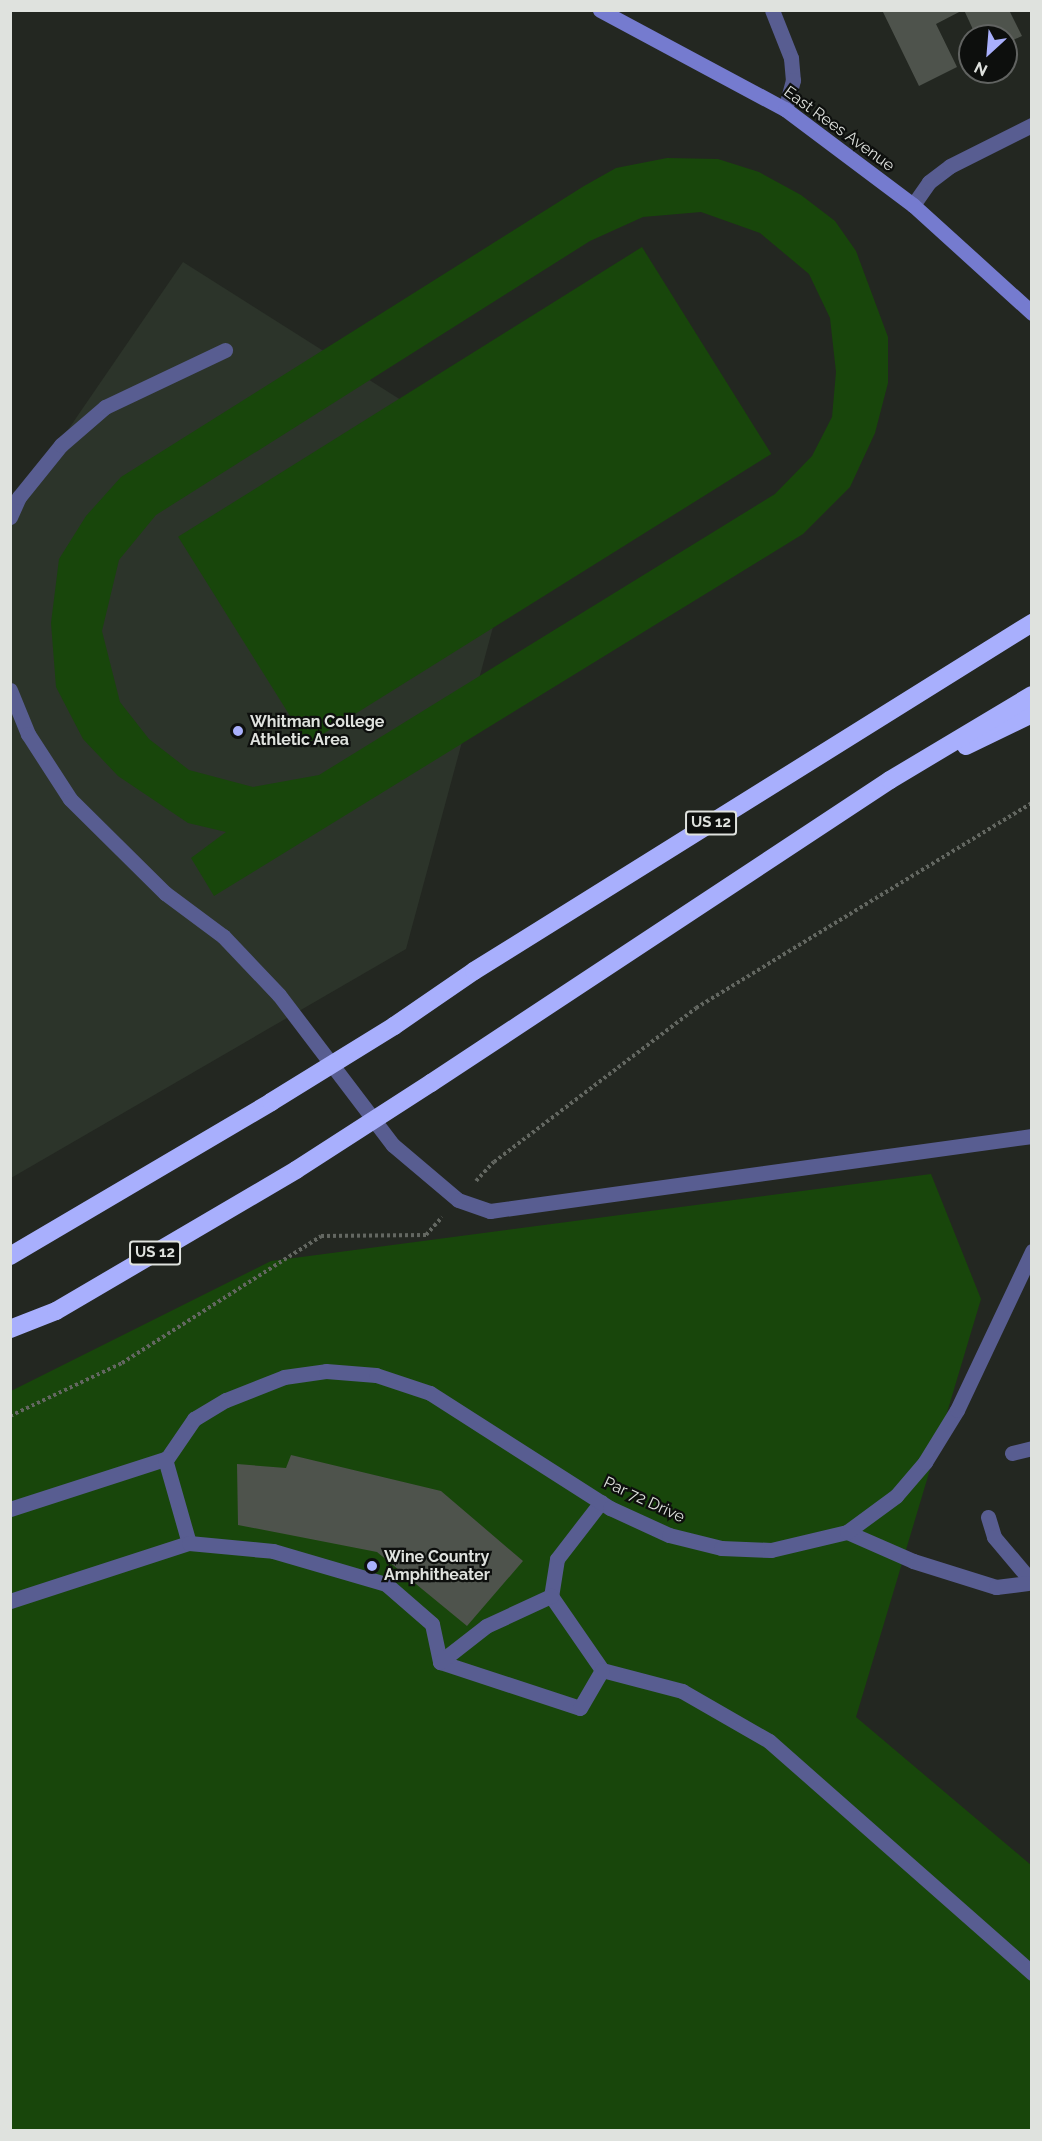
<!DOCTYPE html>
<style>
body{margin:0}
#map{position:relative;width:1042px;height:2141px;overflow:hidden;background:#232721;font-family:Raleway,sans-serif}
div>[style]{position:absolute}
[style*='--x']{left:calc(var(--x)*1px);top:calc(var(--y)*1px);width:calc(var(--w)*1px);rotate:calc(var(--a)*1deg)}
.built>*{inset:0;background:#2c342a}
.green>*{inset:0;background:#18460b;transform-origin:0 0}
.building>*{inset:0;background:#4e534c}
.path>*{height:4px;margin-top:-2px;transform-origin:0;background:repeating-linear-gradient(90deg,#636761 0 3px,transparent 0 6px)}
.lane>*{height:15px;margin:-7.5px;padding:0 7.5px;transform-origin:7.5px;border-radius:7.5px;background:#585d91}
.street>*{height:15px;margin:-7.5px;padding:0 7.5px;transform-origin:7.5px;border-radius:7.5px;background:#585d91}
.secondary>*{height:15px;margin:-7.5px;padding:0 7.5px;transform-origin:7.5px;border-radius:7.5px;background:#757bcf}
.highway>*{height:18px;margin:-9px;padding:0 9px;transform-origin:9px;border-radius:9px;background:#a8affd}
.highway-bridge>*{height:18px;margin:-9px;padding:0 9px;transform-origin:9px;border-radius:9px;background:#a8affd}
.dots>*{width:16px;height:16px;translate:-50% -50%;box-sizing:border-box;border:3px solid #0d0f0d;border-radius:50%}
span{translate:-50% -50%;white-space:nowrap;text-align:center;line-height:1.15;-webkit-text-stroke:4.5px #0d0f0d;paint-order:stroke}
.shield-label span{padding:2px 4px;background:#0d0f0d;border:2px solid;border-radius:4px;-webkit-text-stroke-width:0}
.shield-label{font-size:15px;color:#dfe2de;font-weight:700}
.street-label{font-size:16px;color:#dfe2de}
.poi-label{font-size:16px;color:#dfe2de;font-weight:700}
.left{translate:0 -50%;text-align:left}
.frame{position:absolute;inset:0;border:12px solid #dfe2de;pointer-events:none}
.north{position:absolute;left:958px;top:24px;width:60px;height:60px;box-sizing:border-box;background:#0d0f0d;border:2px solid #616361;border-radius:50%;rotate:206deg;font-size:16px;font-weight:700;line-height:24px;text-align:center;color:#dfe2de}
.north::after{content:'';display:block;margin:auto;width:21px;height:27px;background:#a9b0fc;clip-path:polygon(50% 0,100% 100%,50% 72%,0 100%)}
</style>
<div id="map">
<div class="built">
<div style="clip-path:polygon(183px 262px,532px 483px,406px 949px,11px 1178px,11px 513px)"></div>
</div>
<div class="green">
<div style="clip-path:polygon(evenodd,667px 158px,718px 159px,759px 172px,801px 195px,835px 221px,856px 251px,888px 337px,888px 383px,875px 433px,850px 487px,803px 534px,214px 896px,191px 858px,226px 832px,188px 823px,118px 776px,83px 739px,56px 687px,51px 623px,59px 559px,86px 516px,121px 477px,584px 186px,616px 168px,667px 158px,701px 212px,760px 233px,809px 274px,830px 318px,836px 372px,832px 417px,812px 456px,775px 494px,319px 775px,253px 787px,189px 770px,149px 739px,120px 702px,102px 631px,119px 560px,156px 515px,590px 241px,643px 217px,701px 212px)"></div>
<div style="left:642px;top:247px;width:244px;height:547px;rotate:58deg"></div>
<div style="clip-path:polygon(931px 1174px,981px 1299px,856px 1717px,1031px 1865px,1031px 2130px,11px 2130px,11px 1391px,271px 1261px)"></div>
</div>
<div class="building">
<div style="clip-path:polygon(882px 10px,963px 10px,936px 24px,957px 67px,919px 86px)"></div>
<div style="clip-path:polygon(964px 10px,1009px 10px,1022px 36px,1006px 43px,1006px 36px,976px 36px)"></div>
<div style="clip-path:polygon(291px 1455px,441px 1491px,523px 1561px,467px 1626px,377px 1552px,238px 1525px,237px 1464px,286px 1468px)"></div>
</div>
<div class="path">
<div style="--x:476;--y:1181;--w:26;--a:-47"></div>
<div style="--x:494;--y:1162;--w:254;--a:-37.3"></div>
<div style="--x:696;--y:1008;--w:394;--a:-31.4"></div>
<div style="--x:10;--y:1416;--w:124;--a:-25.3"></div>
<div style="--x:122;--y:1363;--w:236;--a:-32.5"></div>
<div style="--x:321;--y:1236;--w:105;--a:-0.5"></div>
<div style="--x:426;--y:1235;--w:24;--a:-48"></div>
</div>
<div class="lane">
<div style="--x:10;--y:517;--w:22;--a:-66"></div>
<div style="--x:19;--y:497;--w:67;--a:-51.1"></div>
<div style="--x:61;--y:445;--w:58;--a:-40.8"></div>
<div style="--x:105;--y:407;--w:133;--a:-25.4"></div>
<div style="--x:10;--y:690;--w:48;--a:67.8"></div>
<div style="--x:28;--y:734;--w:77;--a:57.1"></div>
<div style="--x:70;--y:799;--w:134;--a:44.7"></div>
<div style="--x:165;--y:893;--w:72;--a:36.6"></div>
<div style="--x:223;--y:936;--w:81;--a:46.5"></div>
<div style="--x:279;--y:995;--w:188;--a:52.8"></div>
<div style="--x:393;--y:1145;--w:85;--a:40.2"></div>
<div style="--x:458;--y:1200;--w:34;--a:19"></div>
<div style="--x:490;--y:1211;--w:547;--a:-7.88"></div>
<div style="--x:1012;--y:1453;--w:21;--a:-14"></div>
<div style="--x:166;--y:1460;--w:50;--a:-55.7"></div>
<div style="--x:601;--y:1502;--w:72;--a:127.7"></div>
<div style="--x:557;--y:1559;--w:37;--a:99"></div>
<div style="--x:551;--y:1596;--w:90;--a:55.4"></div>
<div style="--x:602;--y:1670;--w:83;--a:14.7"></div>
<div style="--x:682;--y:1691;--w:100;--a:29.9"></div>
<div style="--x:769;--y:1741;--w:351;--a:41.4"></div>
<div style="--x:10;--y:1509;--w:163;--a:-17.9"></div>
<div style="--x:165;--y:1459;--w:87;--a:74.1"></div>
<div style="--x:988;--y:1517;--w:21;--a:73"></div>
<div style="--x:994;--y:1537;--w:59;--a:49.8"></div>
<div style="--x:847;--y:1532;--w:72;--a:23.7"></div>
<div style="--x:913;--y:1561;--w:87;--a:17.4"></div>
<div style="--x:996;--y:1587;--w:32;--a:-7"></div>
<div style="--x:10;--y:1601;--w:188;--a:-18"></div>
<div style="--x:189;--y:1543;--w:84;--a:5.4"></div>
<div style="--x:273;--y:1551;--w:118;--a:16.3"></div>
<div style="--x:386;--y:1584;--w:61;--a:41"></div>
<div style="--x:432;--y:1624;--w:39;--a:78"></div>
<div style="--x:440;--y:1662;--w:147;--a:18.2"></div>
<div style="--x:580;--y:1708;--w:44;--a:-59.9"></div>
<div style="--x:440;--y:1662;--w:58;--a:-38"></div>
<div style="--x:486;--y:1626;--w:72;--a:-24.8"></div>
</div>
<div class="street">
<div style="--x:772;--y:10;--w:52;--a:68.4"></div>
<div style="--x:791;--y:58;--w:22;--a:85"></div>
<div style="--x:793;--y:80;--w:30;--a:105"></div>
<div style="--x:913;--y:205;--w:28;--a:-55"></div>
<div style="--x:929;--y:182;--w:26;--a:-37"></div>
<div style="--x:950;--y:166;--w:92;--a:-26.6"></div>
<div style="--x:194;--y:1419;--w:37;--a:-31"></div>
<div style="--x:226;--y:1400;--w:62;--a:-21.6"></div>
<div style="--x:284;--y:1377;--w:42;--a:-8.1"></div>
<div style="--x:326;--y:1371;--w:50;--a:4.6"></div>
<div style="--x:376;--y:1375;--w:57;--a:18.4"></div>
<div style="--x:430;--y:1393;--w:214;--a:32.6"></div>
<div style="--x:610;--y:1508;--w:65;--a:24.6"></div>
<div style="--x:669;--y:1535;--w:54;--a:14"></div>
<div style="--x:721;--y:1548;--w:50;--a:2.3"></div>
<div style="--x:771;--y:1550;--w:78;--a:-13.3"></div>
<div style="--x:847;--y:1532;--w:61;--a:-36.3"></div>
<div style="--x:896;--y:1496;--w:45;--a:-49.5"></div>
<div style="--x:925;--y:1462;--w:61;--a:-58.4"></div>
<div style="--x:957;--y:1410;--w:176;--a:-64.7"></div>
</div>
<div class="secondary">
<div style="--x:600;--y:10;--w:210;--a:28.2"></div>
<div style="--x:785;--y:109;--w:160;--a:36.9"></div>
<div style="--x:913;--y:205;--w:161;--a:42.2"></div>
</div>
<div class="highway">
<div style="--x:966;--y:746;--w:73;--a:-25.9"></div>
<div style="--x:394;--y:1026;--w:97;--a:-34.5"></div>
<div style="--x:474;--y:971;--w:658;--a:-31.95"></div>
<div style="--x:431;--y:1083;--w:550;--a:-33.43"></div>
<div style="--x:890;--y:780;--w:165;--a:-30.9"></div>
<div style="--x:10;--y:1256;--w:303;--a:-30.5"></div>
<div style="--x:10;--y:1329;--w:49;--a:-21.4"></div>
<div style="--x:56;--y:1311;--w:278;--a:-30.4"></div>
</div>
<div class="highway-bridge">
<div style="--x:271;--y:1102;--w:145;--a:-31.7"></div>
<div style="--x:296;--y:1170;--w:161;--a:-32.8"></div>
</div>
<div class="dots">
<div style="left:238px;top:731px;background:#a9b0fc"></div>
<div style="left:372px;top:1566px;background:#a9b0fc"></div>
</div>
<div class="shield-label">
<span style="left:711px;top:823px">US 12</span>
<span style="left:155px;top:1253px">US 12</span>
</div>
<div class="street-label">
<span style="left:839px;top:129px;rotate:36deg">East Rees Avenue</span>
<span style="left:644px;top:1500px;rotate:25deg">Par 72 Drive</span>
</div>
<div class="poi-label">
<span class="left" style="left:250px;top:731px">Whitman College<br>Athletic Area</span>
<span class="left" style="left:384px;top:1566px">Wine Country<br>Amphitheater</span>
</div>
<div class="frame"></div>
<div class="north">N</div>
</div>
